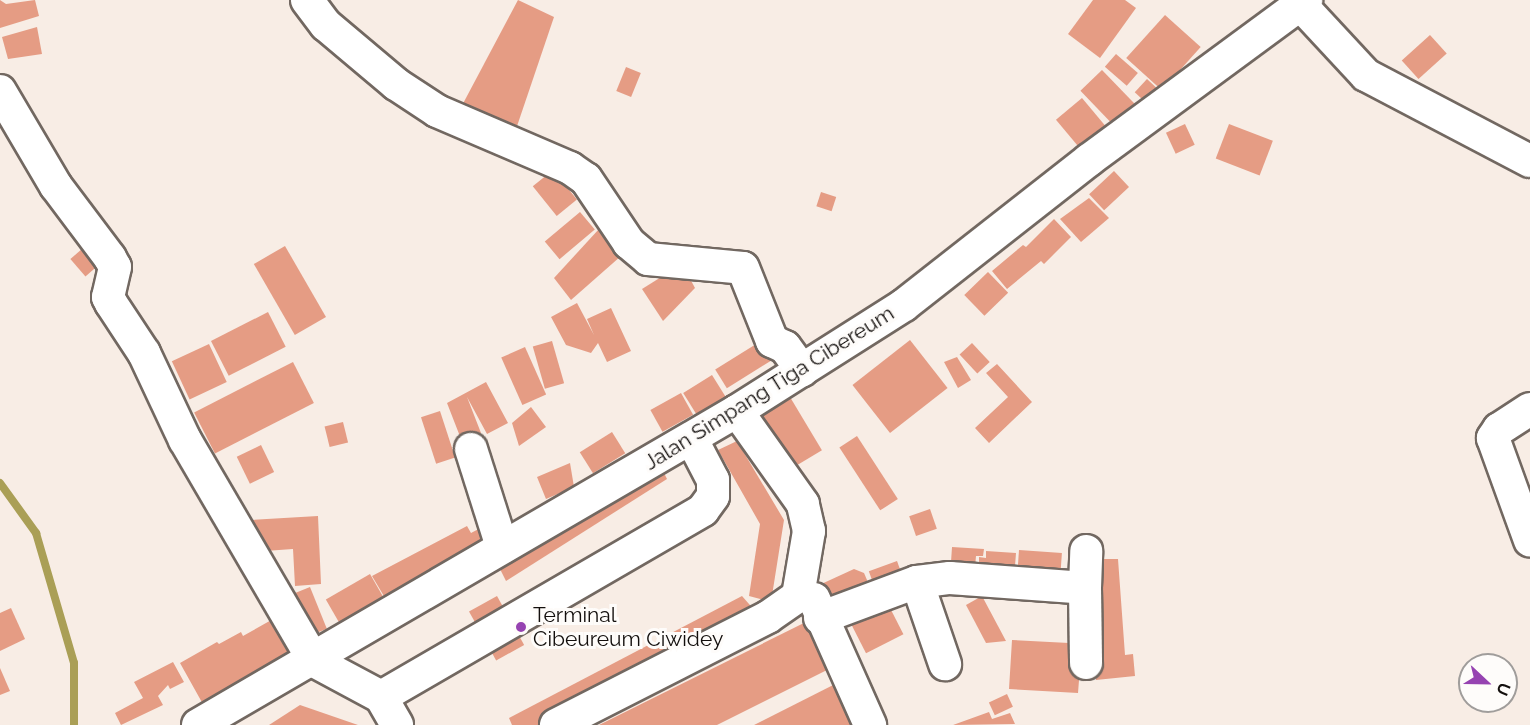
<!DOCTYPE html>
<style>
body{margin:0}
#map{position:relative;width:1530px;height:725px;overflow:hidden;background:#f8ede5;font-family:Raleway,sans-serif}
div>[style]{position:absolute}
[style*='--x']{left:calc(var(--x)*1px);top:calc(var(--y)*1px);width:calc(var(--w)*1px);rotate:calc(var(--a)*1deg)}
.stream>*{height:8px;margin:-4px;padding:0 4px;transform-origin:4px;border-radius:4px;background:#aa9f56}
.building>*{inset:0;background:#e59c84;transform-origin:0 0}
.roads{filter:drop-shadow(2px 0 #726861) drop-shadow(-2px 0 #726861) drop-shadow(0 2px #726861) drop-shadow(0 -2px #726861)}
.minor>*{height:32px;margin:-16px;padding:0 16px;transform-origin:16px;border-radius:16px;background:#fff}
.dots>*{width:16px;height:16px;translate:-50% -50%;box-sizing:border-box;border:3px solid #fefcfa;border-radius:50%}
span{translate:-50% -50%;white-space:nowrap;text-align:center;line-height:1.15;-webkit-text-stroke:6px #fefcfa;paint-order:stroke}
.street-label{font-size:21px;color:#130f0d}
.poi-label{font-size:21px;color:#130f0d}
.left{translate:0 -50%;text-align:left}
.north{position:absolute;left:1458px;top:653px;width:60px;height:60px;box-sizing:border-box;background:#fefcfa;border:2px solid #a09d9b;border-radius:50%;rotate:112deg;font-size:16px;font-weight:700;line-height:24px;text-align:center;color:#130f0d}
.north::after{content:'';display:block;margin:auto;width:21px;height:27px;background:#9643b1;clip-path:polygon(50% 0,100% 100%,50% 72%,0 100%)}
</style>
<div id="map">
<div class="stream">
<div style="--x:0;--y:483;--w:62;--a:54.2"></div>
<div style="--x:36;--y:533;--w:135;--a:73.7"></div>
<div style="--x:74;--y:663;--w:62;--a:90"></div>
</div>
<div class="building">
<div style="clip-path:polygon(0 0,6px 4px,35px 0,39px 16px,0 28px)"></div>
<div style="clip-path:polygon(518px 0,554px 17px,514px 135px,458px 113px)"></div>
<div style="clip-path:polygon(1093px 0,1125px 0,1136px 8px,1100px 58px,1068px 34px)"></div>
<div style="left:1165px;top:15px;width:48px;height:58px;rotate:42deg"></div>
<div style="clip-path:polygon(37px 27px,42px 54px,8px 59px,2px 37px)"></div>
<div style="left:1430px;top:35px;width:25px;height:38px;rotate:48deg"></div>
<div style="left:1116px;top:54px;width:29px;height:17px;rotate:41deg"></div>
<div style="left:626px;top:67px;width:16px;height:26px;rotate:22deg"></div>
<div style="left:1102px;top:70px;width:47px;height:30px;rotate:46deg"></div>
<div style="left:1147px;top:79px;width:18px;height:18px;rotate:43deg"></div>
<div style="left:1082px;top:98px;width:43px;height:34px;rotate:50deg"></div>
<div style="left:1185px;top:124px;width:23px;height:21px;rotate:65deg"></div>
<div style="left:1229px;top:124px;width:47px;height:37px;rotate:21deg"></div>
<div style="left:553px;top:170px;width:38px;height:26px;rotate:51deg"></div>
<div style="left:1114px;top:171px;width:22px;height:34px;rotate:47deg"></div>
<div style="left:821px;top:192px;width:16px;height:15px;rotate:18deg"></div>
<div style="clip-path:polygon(1089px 198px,1109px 218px,1081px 242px,1060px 219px)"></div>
<div style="left:580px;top:212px;width:23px;height:46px;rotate:50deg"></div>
<div style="clip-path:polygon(1054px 219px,1071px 237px,1044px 264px,1041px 261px,1007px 289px,992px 271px,1023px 245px,1026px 247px)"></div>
<div style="clip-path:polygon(599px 229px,621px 256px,571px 300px,554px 278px)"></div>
<div style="left:90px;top:242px;width:23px;height:26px;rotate:49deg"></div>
<div style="left:285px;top:246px;width:82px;height:36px;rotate:60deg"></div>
<div style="clip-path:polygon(682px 264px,695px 288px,663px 321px,642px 289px)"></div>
<div style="left:988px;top:272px;width:29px;height:33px;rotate:46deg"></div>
<div style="clip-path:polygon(577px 303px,594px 335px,587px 319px,611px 308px,631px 351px,607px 362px,598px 343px,591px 353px,566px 345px,551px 317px)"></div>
<div style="left:268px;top:312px;width:39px;height:64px;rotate:63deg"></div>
<div style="left:910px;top:340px;width:61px;height:73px;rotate:52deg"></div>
<div style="left:552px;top:341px;width:44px;height:20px;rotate:74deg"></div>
<div style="left:761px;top:341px;width:22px;height:54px;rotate:58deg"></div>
<div style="left:972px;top:343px;width:26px;height:17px;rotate:47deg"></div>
<div style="left:209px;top:344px;width:42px;height:41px;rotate:65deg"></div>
<div style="left:525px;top:347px;width:52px;height:26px;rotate:66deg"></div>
<div style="clip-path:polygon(957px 357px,971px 380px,958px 388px,944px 362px)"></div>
<div style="left:293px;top:362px;width:46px;height:111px;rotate:63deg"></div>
<div style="clip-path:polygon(997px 364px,1032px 402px,989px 443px,975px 428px,1008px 397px,986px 373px)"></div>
<div style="left:712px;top:375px;width:28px;height:34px;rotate:58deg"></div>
<div style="clip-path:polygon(486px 382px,508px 423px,487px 434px,467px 397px,481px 433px,461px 439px,447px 403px)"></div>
<div style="left:681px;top:393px;width:25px;height:35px;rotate:61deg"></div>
<div style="left:790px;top:397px;width:62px;height:35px;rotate:59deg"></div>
<div style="clip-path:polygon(531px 407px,546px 427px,519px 446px,512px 423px)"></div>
<div style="left:440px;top:411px;width:49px;height:20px;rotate:72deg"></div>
<div style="left:343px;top:422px;width:21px;height:19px;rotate:76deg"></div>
<div style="left:612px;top:432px;width:25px;height:38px;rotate:58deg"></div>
<div style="left:857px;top:436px;width:75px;height:21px;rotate:57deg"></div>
<div style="clip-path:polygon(737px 441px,784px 520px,771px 602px,749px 596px,760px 524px,718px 450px)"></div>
<div style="left:261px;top:445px;width:30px;height:27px;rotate:64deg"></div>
<div style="clip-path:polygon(570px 463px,574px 487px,546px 499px,537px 477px)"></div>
<div style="clip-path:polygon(662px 469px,667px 479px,506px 581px,500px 569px)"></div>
<div style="left:930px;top:509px;width:21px;height:22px;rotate:71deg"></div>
<div style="clip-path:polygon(318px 516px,321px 584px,295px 586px,293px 549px,265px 551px,251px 520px)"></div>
<div style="clip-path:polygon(488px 524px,499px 545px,391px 608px,372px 576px,467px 526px,471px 533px)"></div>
<div style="clip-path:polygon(952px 547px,984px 549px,983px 556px,976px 556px,974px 579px,950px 577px)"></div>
<div style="left:1019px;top:550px;width:43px;height:29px;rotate:4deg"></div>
<div style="clip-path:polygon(986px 551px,1016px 553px,1014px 579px,979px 577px,979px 557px,986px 558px)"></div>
<div style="clip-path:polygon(1092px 559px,1118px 559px,1125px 655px,1133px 654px,1135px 676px,1096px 680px)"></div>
<div style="left:897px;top:561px;width:20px;height:30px;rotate:70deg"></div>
<div style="clip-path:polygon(854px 569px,864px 573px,873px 594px,831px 605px,817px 586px)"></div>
<div style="left:370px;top:574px;width:34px;height:51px;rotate:60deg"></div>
<div style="left:310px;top:587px;width:45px;height:22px;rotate:68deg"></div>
<div style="left:497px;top:596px;width:56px;height:32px;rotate:61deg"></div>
<div style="clip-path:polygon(742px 596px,756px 612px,541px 725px,512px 725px,509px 718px)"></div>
<div style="clip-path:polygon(982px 596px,1006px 641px,986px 643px,966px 605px)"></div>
<div style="left:888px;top:604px;width:34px;height:42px;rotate:63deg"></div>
<div style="clip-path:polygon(11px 608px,25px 639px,0 651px,0 613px)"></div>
<div style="clip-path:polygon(282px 614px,305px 653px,204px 706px,180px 663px,217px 642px,219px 644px,241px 632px,243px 636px)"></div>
<div style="clip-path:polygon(818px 616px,841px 663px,717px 725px,599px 725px)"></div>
<div style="clip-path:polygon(1012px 640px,1069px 643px,1068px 654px,1081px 655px,1078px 693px,1009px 689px)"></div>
<div style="clip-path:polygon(173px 662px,184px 682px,170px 689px,168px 685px,158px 696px,163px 705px,121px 725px,115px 713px,143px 698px,134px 682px)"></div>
<div style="clip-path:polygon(0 668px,10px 691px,0 695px)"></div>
<div style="clip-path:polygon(849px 677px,873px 725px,754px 725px)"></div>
<div style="left:1007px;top:694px;width:14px;height:20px;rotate:65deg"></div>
<div style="clip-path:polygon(300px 705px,358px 725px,269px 725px)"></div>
<div style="clip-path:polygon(989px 712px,992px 719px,1010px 713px,1015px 724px,953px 725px)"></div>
</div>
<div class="roads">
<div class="minor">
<div style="--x:307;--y:0;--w:31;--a:53"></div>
<div style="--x:326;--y:25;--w:92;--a:40.1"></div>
<div style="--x:396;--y:84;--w:49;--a:33.4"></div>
<div style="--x:437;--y:111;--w:145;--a:23.2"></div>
<div style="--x:570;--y:168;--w:19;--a:35"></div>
<div style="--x:586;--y:179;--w:77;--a:56.1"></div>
<div style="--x:629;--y:243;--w:25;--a:40"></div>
<div style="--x:648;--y:259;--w:95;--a:5.4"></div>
<div style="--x:743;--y:268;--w:79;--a:68.3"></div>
<div style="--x:772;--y:341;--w:14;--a:25"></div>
<div style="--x:785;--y:347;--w:29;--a:54"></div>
<div style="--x:1300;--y:4;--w:97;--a:47.1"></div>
<div style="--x:1366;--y:75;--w:185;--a:27.7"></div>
<div style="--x:0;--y:91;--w:110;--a:59.5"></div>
<div style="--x:56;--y:186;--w:90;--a:53.1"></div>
<div style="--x:110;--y:258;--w:10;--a:61"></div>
<div style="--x:115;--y:267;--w:31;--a:103"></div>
<div style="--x:108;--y:297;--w:7;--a:63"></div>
<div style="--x:111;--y:303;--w:60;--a:56.6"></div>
<div style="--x:144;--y:353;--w:96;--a:64.8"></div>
<div style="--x:185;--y:440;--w:256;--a:59.7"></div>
<div style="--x:314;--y:661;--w:76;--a:28.2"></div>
<div style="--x:381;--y:697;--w:32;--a:60"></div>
<div style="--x:1530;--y:409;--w:37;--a:147"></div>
<div style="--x:1499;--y:429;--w:11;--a:124"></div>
<div style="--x:1493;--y:438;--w:109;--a:70.1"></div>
<div style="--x:471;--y:449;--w:103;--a:72.4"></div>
<div style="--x:917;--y:582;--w:87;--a:71.1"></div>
<div style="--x:1085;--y:588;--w:37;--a:-88"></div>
<div style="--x:814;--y:599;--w:138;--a:66"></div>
<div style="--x:820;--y:618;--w:103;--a:-20.4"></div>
<div style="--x:917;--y:582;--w:33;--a:-7"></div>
<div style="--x:950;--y:578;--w:135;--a:4.2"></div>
<div style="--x:1085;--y:588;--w:75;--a:89.2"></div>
<div style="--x:381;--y:697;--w:372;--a:-30.1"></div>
<div style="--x:703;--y:510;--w:17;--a:-54"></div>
<div style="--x:713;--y:496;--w:16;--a:-90"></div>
<div style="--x:713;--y:480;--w:47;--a:-117.6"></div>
<div style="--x:198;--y:725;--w:624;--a:-30.22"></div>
<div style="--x:737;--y:411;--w:198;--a:-32.4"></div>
<div style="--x:904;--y:305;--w:235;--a:-38.1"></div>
<div style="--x:1089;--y:160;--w:270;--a:-36.4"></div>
<div style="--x:556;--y:725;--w:238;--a:-27"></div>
<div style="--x:768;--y:617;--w:37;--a:-35"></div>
<div style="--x:798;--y:596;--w:66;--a:-80.4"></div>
<div style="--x:809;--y:531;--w:28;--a:-103"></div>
<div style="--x:803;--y:504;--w:114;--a:-125.4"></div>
</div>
</div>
<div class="dots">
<div style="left:521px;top:627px;background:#9643b1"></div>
</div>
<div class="street-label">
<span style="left:769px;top:388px;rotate:-32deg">Jalan Simpang Tiga Cibereum</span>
</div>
<div class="poi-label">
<span class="left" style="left:533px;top:627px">Terminal<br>Cibeureum Ciwidey</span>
</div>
<div class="north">U</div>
</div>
